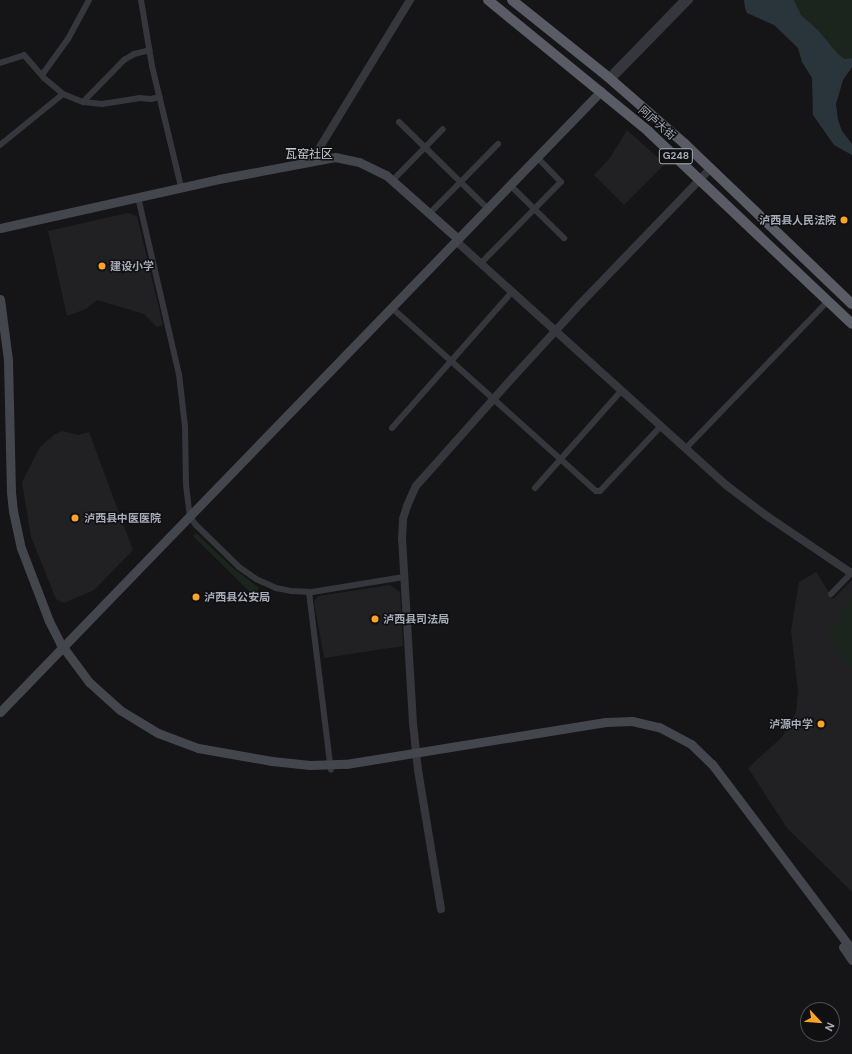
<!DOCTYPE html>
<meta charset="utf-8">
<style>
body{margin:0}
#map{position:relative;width:852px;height:1054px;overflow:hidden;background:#151517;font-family:"DM Sans","Noto Sans SC",sans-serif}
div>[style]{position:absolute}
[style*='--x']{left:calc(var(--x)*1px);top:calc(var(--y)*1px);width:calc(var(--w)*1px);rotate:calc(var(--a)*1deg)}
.built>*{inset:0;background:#212124}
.green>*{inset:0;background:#1c251d}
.water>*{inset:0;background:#2a353b}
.minor>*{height:6px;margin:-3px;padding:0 3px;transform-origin:3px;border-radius:3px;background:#35373c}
.tertiary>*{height:8px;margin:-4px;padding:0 4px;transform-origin:4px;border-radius:4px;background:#35373c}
.secondary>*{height:9px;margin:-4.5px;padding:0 4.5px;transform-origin:4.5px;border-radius:4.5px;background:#43464c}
.trunk>*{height:10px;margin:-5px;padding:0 5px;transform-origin:5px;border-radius:5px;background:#595c64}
.dots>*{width:11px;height:11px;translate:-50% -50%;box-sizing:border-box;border:2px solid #101012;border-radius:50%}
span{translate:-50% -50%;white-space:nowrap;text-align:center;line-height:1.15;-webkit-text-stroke:3px #101012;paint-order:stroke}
.shield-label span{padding:1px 3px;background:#101012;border:1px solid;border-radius:3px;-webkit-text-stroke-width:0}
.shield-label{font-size:10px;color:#a6adb8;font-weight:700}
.street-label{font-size:11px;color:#a6adb8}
.poi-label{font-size:11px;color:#a6adb8;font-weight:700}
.right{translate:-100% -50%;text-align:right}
.left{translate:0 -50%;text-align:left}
.neighbourhood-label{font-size:12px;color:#c7cbd3}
.north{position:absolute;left:800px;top:1002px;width:40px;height:40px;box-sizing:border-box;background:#101012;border:1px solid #4c4f54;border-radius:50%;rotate:116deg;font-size:11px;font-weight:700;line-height:16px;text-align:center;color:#a6adb8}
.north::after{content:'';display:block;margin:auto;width:14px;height:18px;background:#fda427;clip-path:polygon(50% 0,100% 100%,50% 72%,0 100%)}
</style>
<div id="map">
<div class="built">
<div style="clip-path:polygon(627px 130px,665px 164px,624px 205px,594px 175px,610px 158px)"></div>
<div style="clip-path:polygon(128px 213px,137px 216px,163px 325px,157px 327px,144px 314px,97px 300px,86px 309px,67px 316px,48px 231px)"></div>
<div style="clip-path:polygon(63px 431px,78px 435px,89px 432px,133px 550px,94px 590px,64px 603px,56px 599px,31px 537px,22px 482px,40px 447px,55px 434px)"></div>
<div style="clip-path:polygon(816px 572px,833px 599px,852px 580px,852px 892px,787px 828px,748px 768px,782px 737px,796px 712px,798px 691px,791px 631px,799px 582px)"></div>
<div style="clip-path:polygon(390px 585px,400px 592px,403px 646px,324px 658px,314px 602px,318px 596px)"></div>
</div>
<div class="green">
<div style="clip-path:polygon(794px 0,852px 0,852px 58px,845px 59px,839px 55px,818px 30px,801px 15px)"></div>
<div style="clip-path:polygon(196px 533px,233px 568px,259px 588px,253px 595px,193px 536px)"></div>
<div style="clip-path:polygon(852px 599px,852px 668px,831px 648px,835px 643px,826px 635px,837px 624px,842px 609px)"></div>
</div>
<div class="water">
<div style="clip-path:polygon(744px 0,794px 0,801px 15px,818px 30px,839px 55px,845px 59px,852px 58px,852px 67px,843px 80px,836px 104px,838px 120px,842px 131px,852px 144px,852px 155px,834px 145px,813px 115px,812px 78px,802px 62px,798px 48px,774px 25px,747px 13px,745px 8px)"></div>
</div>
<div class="minor">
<div style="--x:141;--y:0;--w:67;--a:80.5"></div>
<div style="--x:152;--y:66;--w:124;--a:76.5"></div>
<div style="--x:0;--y:63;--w:25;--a:-18"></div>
<div style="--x:24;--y:55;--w:30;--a:49"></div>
<div style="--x:44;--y:78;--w:25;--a:40"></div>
<div style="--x:42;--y:75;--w:44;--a:-54.2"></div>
<div style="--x:68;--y:39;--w:44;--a:-61.7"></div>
<div style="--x:608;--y:77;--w:107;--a:-45.8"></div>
<div style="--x:612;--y:80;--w:112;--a:-45.7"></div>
<div style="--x:83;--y:102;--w:59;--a:-45.7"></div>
<div style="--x:124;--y:60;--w:12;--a:-31"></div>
<div style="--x:134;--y:54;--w:16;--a:-14"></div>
<div style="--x:399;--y:122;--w:119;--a:44.3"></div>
<div style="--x:0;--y:145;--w:81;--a:-39"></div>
<div style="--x:63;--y:94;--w:22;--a:22"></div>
<div style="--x:83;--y:102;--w:19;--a:6"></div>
<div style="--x:102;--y:104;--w:37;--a:-9"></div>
<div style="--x:139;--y:98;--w:12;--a:5"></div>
<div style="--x:151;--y:99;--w:9;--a:-13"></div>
<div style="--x:393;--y:180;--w:71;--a:-45.6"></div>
<div style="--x:510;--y:185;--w:76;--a:44.5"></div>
<div style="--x:138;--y:197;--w:182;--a:77"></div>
<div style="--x:179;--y:374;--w:53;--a:83.5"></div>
<div style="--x:185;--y:427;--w:58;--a:89"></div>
<div style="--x:186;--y:485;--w:32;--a:83"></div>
<div style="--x:190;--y:517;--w:10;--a:53"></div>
<div style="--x:196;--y:525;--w:60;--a:44.3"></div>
<div style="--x:239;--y:567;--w:21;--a:35"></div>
<div style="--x:256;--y:579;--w:22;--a:24"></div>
<div style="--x:276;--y:588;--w:15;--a:11"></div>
<div style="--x:291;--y:591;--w:21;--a:3"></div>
<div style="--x:312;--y:592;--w:93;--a:-9.3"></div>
<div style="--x:430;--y:213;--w:97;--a:-45.4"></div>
<div style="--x:483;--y:261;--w:111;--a:-45.4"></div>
<div style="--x:561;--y:182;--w:35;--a:-134"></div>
<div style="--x:392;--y:308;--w:274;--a:41.9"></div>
<div style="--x:596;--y:491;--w:4;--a:0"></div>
<div style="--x:600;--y:491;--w:89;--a:-46.8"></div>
<div style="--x:392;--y:428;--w:181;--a:-48.6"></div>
<div style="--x:686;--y:448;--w:204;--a:-46"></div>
<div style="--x:535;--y:488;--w:130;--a:-48.4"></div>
<div style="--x:309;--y:592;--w:179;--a:83"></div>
<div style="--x:831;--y:594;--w:29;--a:-46"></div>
</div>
<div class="tertiary">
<div style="--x:312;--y:160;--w:188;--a:-58.5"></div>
<div style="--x:456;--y:241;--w:364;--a:42.1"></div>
<div style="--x:726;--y:485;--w:48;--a:37.3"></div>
<div style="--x:764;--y:514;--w:105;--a:34.1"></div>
<div style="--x:851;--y:573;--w:1;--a:-45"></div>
<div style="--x:441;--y:909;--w:141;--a:-99.4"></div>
<div style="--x:418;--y:770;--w:47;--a:-96.1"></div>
<div style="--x:413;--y:723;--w:184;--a:-93.4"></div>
<div style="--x:402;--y:539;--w:20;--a:-87"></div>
<div style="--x:403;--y:519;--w:14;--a:-73"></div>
<div style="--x:407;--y:506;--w:22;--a:-66"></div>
<div style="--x:416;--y:486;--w:149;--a:-48.3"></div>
<div style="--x:515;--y:375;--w:99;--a:-47.5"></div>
<div style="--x:582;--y:302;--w:186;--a:-46.1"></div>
</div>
<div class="secondary">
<div style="--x:0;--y:228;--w:224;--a:-12.6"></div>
<div style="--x:219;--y:179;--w:118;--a:-10.7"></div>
<div style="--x:335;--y:157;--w:25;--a:12"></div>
<div style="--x:359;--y:162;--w:30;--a:26"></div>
<div style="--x:386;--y:175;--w:96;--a:41.6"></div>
<div style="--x:0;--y:299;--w:62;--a:82.5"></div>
<div style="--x:8;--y:360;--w:132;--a:88.7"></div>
<div style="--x:11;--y:492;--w:19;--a:84"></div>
<div style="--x:13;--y:511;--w:38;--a:78"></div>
<div style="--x:21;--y:548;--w:78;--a:69"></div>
<div style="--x:49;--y:621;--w:25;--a:63"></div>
<div style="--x:60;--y:643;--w:49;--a:53.4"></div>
<div style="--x:89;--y:682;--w:42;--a:42.1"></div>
<div style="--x:120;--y:710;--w:44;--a:31.2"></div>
<div style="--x:158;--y:733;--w:43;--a:20.6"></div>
<div style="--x:198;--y:748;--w:75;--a:10"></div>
<div style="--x:272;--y:761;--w:38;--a:6"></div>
<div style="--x:310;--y:765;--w:36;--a:-2"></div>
<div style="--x:346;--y:764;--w:263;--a:-9.2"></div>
<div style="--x:606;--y:722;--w:26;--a:-2"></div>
<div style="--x:632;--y:721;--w:28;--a:13"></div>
<div style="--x:659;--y:727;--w:36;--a:28"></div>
<div style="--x:691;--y:744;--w:29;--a:44"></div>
<div style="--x:712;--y:764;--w:233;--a:53"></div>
<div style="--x:0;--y:712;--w:864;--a:-45.94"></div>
<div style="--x:843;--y:947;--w:16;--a:55"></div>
</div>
<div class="trunk">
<div style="--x:488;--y:0;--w:208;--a:39.3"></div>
<div style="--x:649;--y:132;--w:279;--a:43.4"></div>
<div style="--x:512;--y:0;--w:123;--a:38.7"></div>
<div style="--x:608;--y:77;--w:102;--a:41"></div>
<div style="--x:685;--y:144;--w:231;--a:43.8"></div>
</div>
<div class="dots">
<div style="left:844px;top:220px;background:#fda427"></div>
<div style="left:102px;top:266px;background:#fda427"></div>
<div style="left:75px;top:518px;background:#fda427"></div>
<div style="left:196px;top:597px;background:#fda427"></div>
<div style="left:375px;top:619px;background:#fda427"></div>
<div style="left:821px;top:724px;background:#fda427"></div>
</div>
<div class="shield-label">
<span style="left:676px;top:156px">G248</span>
</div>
<div class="street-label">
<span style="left:657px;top:123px;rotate:41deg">阿庐大街</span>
</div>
<div class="poi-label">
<span class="right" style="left:836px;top:220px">泸西县人民法院</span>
<span class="left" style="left:110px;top:266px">建设小学</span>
<span class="left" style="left:84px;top:518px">泸西县中医医院</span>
<span class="left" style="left:204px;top:597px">泸西县公安局</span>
<span class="left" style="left:383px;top:619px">泸西县司法局</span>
<span class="right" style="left:813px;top:724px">泸源中学</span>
</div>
<div class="neighbourhood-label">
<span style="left:309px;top:155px">瓦窑社区</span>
</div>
<div class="north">N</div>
</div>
